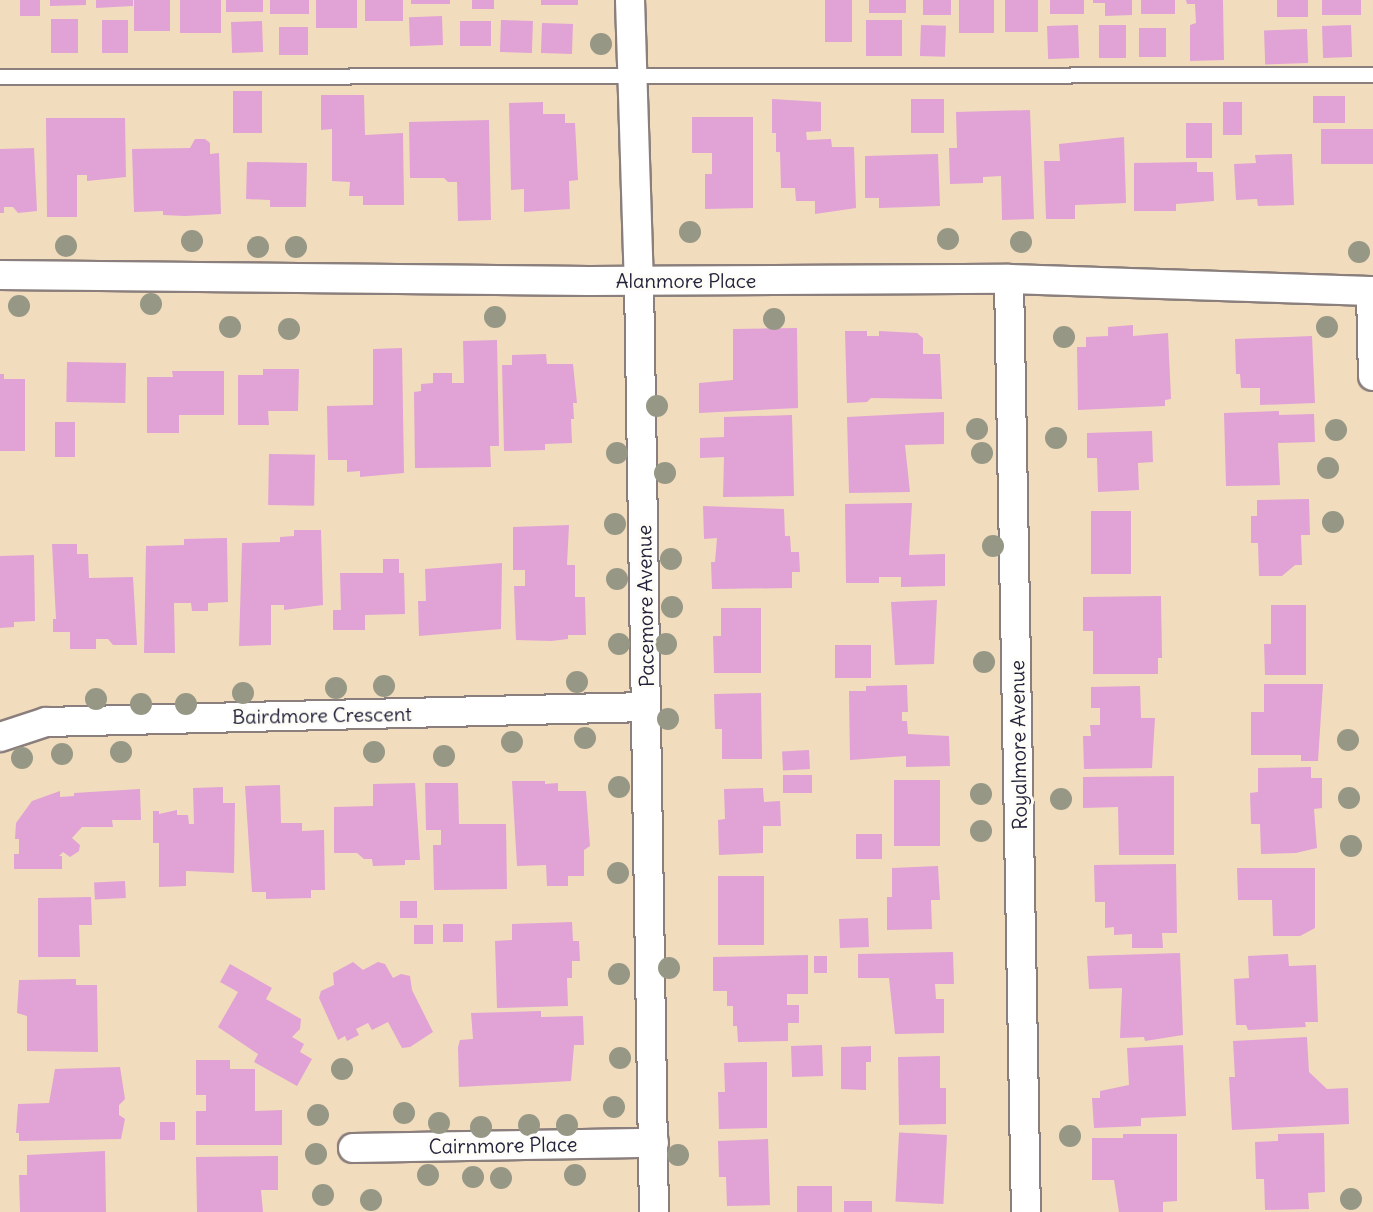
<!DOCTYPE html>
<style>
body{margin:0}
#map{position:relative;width:1373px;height:1212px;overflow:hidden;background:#f2dcbe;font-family:Delius,sans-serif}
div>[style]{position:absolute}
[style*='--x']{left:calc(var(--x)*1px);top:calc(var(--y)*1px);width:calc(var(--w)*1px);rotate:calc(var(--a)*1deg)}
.building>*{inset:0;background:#e1a2d5;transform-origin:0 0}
.roads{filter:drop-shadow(2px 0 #8a7f7c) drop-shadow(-2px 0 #8a7f7c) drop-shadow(0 2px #8a7f7c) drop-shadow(0 -2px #8a7f7c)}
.service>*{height:14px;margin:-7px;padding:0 7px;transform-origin:7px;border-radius:7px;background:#fff}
.minor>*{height:28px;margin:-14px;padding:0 14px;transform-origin:14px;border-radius:14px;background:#fff}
.trees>*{width:22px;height:22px;margin:-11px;border-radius:50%;background:#969885}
span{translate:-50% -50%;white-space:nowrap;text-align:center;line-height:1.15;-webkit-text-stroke:6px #fdfcf7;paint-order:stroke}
.street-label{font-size:20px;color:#22223b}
</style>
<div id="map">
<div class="building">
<div style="left:20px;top:0;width:20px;height:16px"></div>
<div style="clip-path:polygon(50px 0,86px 0,86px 5px,50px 6px)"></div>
<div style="clip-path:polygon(96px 0,133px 0,133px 6px,96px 8px)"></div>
<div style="left:134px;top:0;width:36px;height:31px"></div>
<div style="left:180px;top:0;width:41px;height:33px"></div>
<div style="left:226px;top:0;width:37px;height:12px"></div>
<div style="left:270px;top:0;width:39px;height:14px"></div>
<div style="left:316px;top:0;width:41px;height:28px"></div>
<div style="left:365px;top:0;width:38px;height:21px"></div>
<div style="left:411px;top:0;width:39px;height:4px"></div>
<div style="left:472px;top:0;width:22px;height:9px"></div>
<div style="left:541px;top:0;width:37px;height:5px"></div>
<div style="left:825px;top:0;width:27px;height:42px"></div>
<div style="left:869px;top:0;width:37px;height:13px"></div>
<div style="left:923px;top:0;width:28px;height:15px"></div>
<div style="left:959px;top:0;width:35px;height:33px"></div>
<div style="left:1005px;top:0;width:33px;height:32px"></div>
<div style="left:1050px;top:0;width:34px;height:14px"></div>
<div style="clip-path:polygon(1093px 0,1132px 0,1132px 15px,1105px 16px,1105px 3px,1093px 3px)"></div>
<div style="left:1141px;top:0;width:34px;height:14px"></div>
<div style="clip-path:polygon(1186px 0,1223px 0,1224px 60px,1190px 61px,1190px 25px,1196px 23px,1195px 4px,1187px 4px)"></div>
<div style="left:1277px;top:0;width:31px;height:17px"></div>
<div style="left:1322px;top:0;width:39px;height:15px"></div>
<div style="left:442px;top:16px;width:29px;height:33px;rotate:88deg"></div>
<div style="left:78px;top:19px;width:34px;height:27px;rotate:90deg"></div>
<div style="left:102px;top:20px;width:26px;height:33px"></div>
<div style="left:501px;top:20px;width:32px;height:32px;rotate:2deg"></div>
<div style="left:866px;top:20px;width:36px;height:36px"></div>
<div style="left:262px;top:21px;width:31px;height:31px;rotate:88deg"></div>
<div style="left:460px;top:21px;width:31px;height:25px"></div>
<div style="left:542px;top:23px;width:31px;height:30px;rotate:2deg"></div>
<div style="left:921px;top:25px;width:25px;height:31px;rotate:2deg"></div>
<div style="left:1078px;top:25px;width:33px;height:31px;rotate:88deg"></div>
<div style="left:1126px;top:25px;width:33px;height:27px;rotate:90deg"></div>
<div style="left:1351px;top:25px;width:32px;height:29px;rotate:88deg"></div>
<div style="left:279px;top:27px;width:29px;height:28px"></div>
<div style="left:1139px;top:28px;width:27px;height:29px"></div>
<div style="left:1307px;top:29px;width:34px;height:43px;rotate:88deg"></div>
<div style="left:233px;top:91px;width:29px;height:42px"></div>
<div style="clip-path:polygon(321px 95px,364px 95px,365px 135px,403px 133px,404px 205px,363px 205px,363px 196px,349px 196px,350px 182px,332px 181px,332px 129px,321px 130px)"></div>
<div style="left:1345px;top:96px;width:27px;height:32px;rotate:90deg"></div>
<div style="clip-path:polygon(772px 99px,821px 102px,821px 131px,806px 132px,807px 140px,831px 139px,832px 147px,854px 147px,856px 208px,815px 214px,815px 201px,796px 201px,795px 188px,781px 188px,780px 152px,776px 152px,776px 133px,772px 133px)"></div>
<div style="left:911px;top:99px;width:33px;height:34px"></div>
<div style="clip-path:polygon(543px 102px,543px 114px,565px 114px,565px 123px,575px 123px,578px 180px,569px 181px,570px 209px,524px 212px,524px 189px,511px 190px,509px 103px)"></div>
<div style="left:1223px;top:102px;width:19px;height:33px"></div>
<div style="clip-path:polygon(1030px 110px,1034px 219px,1002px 220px,1001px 176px,983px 177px,983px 183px,950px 184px,949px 148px,957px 148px,956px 112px)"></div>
<div style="clip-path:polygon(692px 117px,753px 117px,753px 208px,705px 209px,705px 174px,712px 174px,712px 153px,692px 153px)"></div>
<div style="clip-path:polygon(46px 118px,125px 118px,126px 177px,87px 181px,87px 175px,77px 175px,77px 217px,47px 217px)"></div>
<div style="clip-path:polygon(489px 120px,491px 220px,458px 221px,457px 182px,448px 182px,444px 178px,410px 178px,409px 122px)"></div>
<div style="left:1186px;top:123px;width:26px;height:35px"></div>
<div style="left:1373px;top:129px;width:35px;height:52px;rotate:90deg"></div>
<div style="clip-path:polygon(1124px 137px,1126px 203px,1075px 205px,1075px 219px,1046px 219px,1044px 161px,1060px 161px,1059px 144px)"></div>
<div style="clip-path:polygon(195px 139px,205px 139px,210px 143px,210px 154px,219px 153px,221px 214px,185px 216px,163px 215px,163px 211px,134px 212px,132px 149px,190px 148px)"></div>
<div style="clip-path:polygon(34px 148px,37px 211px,18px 213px,13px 207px,4px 207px,4px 213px,0 213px,0 149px)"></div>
<div style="clip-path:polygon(938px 154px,940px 206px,879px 208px,879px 198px,865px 198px,865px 156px)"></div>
<div style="clip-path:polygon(1292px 154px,1294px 205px,1258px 206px,1257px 199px,1236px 200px,1234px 164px,1256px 163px,1255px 155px)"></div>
<div style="clip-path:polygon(247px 162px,307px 163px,306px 207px,270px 207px,270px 200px,246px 199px)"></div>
<div style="clip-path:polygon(1197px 162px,1197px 172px,1213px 172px,1214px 201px,1176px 204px,1176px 211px,1134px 211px,1134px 163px)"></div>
<div style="clip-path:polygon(1133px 325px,1133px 336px,1168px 333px,1171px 399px,1165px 400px,1165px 406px,1078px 410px,1077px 347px,1086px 347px,1086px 337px,1108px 336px,1108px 327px)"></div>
<div style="clip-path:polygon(797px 328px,798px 408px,699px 413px,699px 383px,733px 380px,733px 329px)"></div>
<div style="clip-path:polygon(845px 331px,867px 331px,867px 336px,879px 336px,879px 331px,917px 333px,923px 338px,923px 354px,940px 354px,942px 399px,871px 398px,867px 402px,847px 403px)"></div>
<div style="clip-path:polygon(1312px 336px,1315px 403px,1260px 405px,1260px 388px,1241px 388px,1240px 374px,1236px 374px,1235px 339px)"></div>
<div style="clip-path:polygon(497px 340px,499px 446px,490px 446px,491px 467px,415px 468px,414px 392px,421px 391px,421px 384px,433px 383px,433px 373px,452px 373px,452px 383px,464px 383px,463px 341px)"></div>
<div style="clip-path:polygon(402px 348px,404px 473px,360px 477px,360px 471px,347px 472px,347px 460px,328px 460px,327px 406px,373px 405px,373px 349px)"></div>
<div style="clip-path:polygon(546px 354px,547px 364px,573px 364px,577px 403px,573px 403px,574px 419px,571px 419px,572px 443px,545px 444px,545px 450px,504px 451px,502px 365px,512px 365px,512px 355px)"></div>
<div style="left:67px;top:362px;width:59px;height:40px;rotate:1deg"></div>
<div style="clip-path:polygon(263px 369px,299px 369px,298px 411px,268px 411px,269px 425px,238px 425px,238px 375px,263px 375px)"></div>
<div style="clip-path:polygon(172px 371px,224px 371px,224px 415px,179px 415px,179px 433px,147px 433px,147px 377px,173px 377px)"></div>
<div style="clip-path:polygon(0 374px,4px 374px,4px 379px,25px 379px,25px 451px,0 451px)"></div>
<div style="clip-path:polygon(1279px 411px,1279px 415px,1314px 414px,1315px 442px,1278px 443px,1280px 485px,1226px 486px,1224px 413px)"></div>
<div style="clip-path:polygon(944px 412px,944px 444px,905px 445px,910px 492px,849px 493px,847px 417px)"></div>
<div style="clip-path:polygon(792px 415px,794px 496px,723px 497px,724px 457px,700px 458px,700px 438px,724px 437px,724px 417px)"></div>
<div style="left:55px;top:422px;width:20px;height:35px"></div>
<div style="clip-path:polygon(1152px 431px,1153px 462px,1138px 463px,1139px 490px,1098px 492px,1097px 458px,1087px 458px,1087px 433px)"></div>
<div style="left:269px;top:454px;width:46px;height:51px;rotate:1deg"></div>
<div style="clip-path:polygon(1309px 499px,1310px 535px,1301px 535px,1302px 565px,1295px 565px,1282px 576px,1259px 576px,1258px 543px,1251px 543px,1251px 516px,1257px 516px,1257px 500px)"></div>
<div style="clip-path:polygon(912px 503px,909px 555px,945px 554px,945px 586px,901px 587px,901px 577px,879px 577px,879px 583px,846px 583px,845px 504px)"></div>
<div style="clip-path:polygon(703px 506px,784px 509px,785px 536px,790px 536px,791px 552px,799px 552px,800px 572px,792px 572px,792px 588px,712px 589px,711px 562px,715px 562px,717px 538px,704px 539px)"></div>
<div style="left:1091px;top:511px;width:40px;height:63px"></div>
<div style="clip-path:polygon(569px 525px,567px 565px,575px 565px,575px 597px,585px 597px,586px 635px,568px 635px,568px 639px,551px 641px,516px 640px,514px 586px,525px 586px,525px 570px,513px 570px,513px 527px)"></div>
<div style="clip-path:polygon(294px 530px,321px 530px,323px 605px,284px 610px,284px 605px,271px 605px,271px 645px,239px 646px,242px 543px,280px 542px,280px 537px,294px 536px)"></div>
<div style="clip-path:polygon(227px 538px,228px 602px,208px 603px,208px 611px,192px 611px,191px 603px,174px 603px,175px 653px,144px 653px,146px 546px,184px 545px,184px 539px)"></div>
<div style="clip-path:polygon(52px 544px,77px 544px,77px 554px,88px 554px,89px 578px,133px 577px,137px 645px,113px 645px,108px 639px,96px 639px,96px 649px,70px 649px,70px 632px,53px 632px,53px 619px,56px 619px)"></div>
<div style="clip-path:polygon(34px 555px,35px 621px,14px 622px,14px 627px,0 628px,0 556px)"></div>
<div style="clip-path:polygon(383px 559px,399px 559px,399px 573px,404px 573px,405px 614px,365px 615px,365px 630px,333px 630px,333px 610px,341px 610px,340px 573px,383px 573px)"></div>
<div style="clip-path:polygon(502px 563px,501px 629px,419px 636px,418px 601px,426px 601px,425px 569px)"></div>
<div style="clip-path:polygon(1161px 596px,1162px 658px,1158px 658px,1158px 674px,1093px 674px,1093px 631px,1083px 631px,1083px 597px)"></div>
<div style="clip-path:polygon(937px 600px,934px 664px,895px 665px,891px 602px)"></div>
<div style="clip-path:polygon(1271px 605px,1306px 605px,1306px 675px,1265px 675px,1264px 644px,1271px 644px)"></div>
<div style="clip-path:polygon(721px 608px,761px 608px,761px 673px,714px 673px,713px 636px,721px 636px)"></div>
<div style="left:835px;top:645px;width:36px;height:33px"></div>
<div style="clip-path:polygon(1264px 684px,1323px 684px,1318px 761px,1301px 761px,1301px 755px,1251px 755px,1251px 712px,1264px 712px)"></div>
<div style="clip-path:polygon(907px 685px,908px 712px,902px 712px,902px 721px,907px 721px,908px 734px,949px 736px,950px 766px,906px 767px,906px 756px,850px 760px,849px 691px,866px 691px,866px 686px)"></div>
<div style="clip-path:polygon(1140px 686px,1141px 718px,1155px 718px,1152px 768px,1084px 769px,1083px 736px,1091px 736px,1090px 725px,1100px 725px,1100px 708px,1091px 708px,1091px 687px)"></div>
<div style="clip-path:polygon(761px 693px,762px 759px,722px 759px,722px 729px,715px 729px,714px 694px)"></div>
<div style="left:809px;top:750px;width:19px;height:27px;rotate:87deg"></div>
<div style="clip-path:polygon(1311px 767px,1311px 778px,1322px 778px,1322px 808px,1314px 809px,1317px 848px,1296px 853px,1261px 854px,1260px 824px,1251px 824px,1250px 793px,1258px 792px,1258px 768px)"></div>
<div style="left:812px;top:775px;width:18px;height:29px;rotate:90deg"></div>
<div style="clip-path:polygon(1174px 776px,1174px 855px,1119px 855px,1118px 807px,1083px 808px,1083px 777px)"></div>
<div style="left:894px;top:780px;width:46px;height:66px"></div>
<div style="clip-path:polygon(512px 781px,545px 781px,545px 784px,558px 783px,558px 791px,586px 791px,590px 846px,584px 850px,584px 876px,568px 876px,568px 886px,547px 886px,546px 865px,517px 866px)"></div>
<div style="clip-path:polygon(415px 783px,420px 860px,405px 860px,405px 865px,373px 866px,372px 859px,364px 859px,357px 853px,334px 853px,334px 807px,373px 806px,373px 784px)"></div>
<div style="clip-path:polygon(425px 783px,458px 783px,459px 824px,506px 824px,507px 889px,434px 890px,433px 845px,441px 845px,441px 830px,426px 830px)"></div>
<div style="clip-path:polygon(280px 785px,281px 823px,302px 823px,302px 831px,324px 830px,325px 890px,311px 890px,311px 898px,266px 899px,266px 892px,252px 892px,245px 786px)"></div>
<div style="clip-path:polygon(223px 787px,223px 803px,235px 803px,234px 873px,186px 871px,186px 886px,159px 887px,159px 843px,153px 843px,153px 811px,159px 811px,159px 814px,177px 810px,177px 815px,188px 815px,189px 824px,194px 824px,193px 788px)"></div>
<div style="clip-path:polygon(763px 788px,764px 802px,780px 801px,781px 826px,763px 826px,763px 853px,719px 855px,718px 820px,725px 819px,724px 789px)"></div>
<div style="clip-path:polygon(140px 789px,141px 820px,112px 820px,113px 827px,82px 827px,72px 838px,80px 845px,79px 851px,70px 857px,63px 852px,59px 856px,62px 856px,62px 869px,14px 869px,14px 854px,19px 854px,19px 839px,15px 839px,16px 823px,32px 801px,60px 791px,60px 797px,74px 796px,74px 793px)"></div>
<div style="left:856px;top:834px;width:26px;height:25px"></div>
<div style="clip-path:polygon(1176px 864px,1177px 933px,1162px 933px,1163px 948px,1132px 948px,1132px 934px,1114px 935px,1114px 927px,1105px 928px,1105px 902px,1095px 902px,1094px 865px)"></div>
<div style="clip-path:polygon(938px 866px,940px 900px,931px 900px,932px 929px,887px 930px,887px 897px,892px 897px,892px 868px)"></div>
<div style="clip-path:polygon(1237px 868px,1315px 868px,1315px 928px,1300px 936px,1273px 936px,1272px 900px,1238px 900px)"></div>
<div style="left:764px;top:876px;width:69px;height:46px;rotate:90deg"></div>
<div style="left:125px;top:881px;width:17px;height:31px;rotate:87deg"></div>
<div style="clip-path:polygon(91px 897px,92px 925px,79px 925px,80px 957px,38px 957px,38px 898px)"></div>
<div style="left:400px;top:901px;width:17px;height:17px"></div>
<div style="left:868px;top:918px;width:29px;height:29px;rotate:88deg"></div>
<div style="clip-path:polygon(572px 922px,573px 941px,579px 941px,580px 961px,572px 961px,572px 978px,567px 978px,568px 1006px,497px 1008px,495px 941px,512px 940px,512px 924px)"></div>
<div style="left:443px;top:924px;width:20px;height:18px"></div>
<div style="left:414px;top:925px;width:19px;height:19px"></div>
<div style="clip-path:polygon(953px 952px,954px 984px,935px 984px,936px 999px,944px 999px,944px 1033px,895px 1034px,889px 978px,858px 978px,858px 954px)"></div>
<div style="clip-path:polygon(1180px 953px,1183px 1035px,1145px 1041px,1144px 1037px,1120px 1038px,1122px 988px,1089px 989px,1087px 956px)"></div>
<div style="clip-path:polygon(1288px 954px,1289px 966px,1316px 965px,1318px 1022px,1305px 1022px,1306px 1027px,1248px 1030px,1246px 1025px,1236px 1025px,1234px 979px,1249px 978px,1248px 956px)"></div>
<div style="clip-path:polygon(808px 955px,808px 994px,787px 994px,787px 1005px,799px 1005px,799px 1023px,788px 1023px,788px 1041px,738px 1042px,737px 1026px,733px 1026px,733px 1006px,727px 1006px,727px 991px,713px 991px,713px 957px)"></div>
<div style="left:814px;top:956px;width:13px;height:17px"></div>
<div style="clip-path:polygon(353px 962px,363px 970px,378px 962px,385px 964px,393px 978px,401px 974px,410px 976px,412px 990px,433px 1032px,410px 1047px,402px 1048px,388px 1022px,372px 1030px,368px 1023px,356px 1029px,359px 1035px,347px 1041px,345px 1036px,338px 1040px,319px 998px,321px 991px,334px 985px,333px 973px)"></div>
<div style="clip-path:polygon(230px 964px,272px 988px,266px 999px,301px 1019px,300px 1029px,292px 1037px,304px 1044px,300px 1052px,312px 1059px,297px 1086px,254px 1062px,258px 1054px,218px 1027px,238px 992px,220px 982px)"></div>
<div style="clip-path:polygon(76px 979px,76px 985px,97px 985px,98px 1052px,27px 1051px,27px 1016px,17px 1013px,19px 980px)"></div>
<div style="clip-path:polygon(541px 1011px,541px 1017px,583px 1016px,584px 1045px,574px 1045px,571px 1081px,459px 1087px,458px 1047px,460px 1040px,473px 1039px,471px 1013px)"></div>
<div style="clip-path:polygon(1307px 1037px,1309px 1072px,1327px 1089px,1348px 1088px,1349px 1124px,1232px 1130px,1229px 1077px,1235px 1077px,1233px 1041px)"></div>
<div style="left:822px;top:1045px;width:31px;height:31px;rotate:88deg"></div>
<div style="clip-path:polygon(1183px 1045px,1186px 1116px,1141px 1118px,1141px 1126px,1094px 1128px,1092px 1098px,1100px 1098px,1100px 1091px,1129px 1085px,1127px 1048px)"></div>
<div style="clip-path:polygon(871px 1046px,871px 1062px,866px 1062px,866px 1090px,841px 1089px,841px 1047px)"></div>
<div style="clip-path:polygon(940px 1056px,940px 1088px,946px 1088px,946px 1124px,899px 1125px,898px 1057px)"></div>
<div style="clip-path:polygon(196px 1060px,230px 1060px,230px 1069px,255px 1069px,255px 1111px,282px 1110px,282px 1145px,196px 1145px,196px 1111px,206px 1111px,206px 1095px,196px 1095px)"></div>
<div style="clip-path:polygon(767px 1062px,767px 1128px,719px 1129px,718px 1092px,725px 1092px,724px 1063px)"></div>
<div style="clip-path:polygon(120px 1067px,125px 1099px,119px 1105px,119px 1115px,125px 1119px,121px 1139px,19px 1141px,19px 1133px,16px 1133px,18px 1104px,49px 1103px,55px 1069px)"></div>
<div style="left:160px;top:1122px;width:15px;height:18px"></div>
<div style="clip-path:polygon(1324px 1133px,1325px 1192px,1308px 1193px,1309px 1209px,1265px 1210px,1264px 1179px,1256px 1179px,1255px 1142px,1278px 1141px,1278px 1134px)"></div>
<div style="clip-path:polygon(1123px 1134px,1177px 1134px,1177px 1201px,1163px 1202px,1163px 1212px,1119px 1212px,1114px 1180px,1092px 1180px,1092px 1138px,1123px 1138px)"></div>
<div style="left:947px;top:1135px;width:69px;height:48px;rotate:93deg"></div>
<div style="clip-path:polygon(768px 1139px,770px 1205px,727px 1206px,726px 1177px,719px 1177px,718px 1141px)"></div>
<div style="clip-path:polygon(105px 1151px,106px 1212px,20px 1212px,19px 1175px,27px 1175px,27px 1155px)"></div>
<div style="clip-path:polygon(278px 1156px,278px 1190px,261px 1190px,263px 1212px,197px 1212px,196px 1157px)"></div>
<div style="left:832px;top:1186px;width:26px;height:35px;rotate:90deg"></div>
<div style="left:844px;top:1201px;width:28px;height:11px"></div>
</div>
<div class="roads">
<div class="service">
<div style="--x:0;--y:77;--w:1373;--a:-0.08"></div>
</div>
<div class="minor">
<div style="--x:630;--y:0;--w:281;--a:88.2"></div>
<div style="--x:639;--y:281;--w:931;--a:89.08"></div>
<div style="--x:0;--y:275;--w:589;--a:0.58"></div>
<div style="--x:589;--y:281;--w:420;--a:-0.3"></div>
<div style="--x:1009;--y:279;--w:362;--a:1.9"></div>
<div style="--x:1371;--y:291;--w:85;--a:88.7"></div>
<div style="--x:1009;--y:279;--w:933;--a:88.96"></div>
<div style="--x:0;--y:737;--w:48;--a:-18.1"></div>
<div style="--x:46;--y:722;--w:600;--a:-1.43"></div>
<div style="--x:353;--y:1148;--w:301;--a:-1"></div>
</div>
</div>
<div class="trees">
<div style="left:601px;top:44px"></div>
<div style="left:690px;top:232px"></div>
<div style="left:948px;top:239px"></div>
<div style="left:192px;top:241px"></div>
<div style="left:1021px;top:242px"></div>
<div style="left:66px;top:246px"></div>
<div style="left:258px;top:247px"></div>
<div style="left:296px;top:247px"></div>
<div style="left:1359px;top:252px"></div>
<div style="left:151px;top:304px"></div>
<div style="left:19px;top:306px"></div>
<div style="left:495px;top:317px"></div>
<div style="left:774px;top:319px"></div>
<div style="left:230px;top:327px"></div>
<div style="left:1327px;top:327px"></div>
<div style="left:289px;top:329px"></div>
<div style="left:1064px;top:337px"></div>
<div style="left:657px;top:406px"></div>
<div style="left:977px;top:429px"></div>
<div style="left:1336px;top:430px"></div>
<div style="left:1056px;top:438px"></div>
<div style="left:617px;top:453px"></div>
<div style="left:982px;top:453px"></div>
<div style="left:1328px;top:468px"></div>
<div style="left:665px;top:473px"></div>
<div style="left:1333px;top:522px"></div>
<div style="left:615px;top:524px"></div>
<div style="left:993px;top:546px"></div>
<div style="left:671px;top:559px"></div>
<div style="left:617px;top:579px"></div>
<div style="left:672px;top:607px"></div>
<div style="left:619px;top:644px"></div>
<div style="left:666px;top:644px"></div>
<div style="left:984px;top:662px"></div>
<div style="left:577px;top:682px"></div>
<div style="left:384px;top:686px"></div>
<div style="left:336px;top:688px"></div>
<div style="left:243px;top:693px"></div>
<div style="left:96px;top:699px"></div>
<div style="left:141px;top:704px"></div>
<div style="left:186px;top:704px"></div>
<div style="left:668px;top:719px"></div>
<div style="left:585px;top:738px"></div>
<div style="left:1348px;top:740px"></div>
<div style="left:512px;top:742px"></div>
<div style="left:121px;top:752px"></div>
<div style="left:374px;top:752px"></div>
<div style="left:62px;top:754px"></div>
<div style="left:444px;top:756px"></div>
<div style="left:22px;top:758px"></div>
<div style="left:619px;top:787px"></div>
<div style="left:981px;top:794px"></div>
<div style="left:1349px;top:798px"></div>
<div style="left:1061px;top:799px"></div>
<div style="left:981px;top:831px"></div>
<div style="left:1351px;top:846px"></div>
<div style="left:618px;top:873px"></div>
<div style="left:669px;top:968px"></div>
<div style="left:619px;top:974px"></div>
<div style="left:620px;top:1058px"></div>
<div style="left:342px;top:1069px"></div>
<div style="left:614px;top:1107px"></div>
<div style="left:404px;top:1113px"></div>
<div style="left:318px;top:1115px"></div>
<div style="left:439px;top:1123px"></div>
<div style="left:529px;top:1125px"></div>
<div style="left:567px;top:1125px"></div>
<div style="left:481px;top:1127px"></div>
<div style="left:1070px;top:1136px"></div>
<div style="left:316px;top:1154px"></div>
<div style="left:678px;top:1155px"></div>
<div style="left:428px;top:1175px"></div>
<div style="left:575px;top:1175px"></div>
<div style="left:473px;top:1177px"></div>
<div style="left:501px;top:1178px"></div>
<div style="left:323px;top:1195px"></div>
<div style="left:1351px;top:1199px"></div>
<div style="left:371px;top:1200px"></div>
</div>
<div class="street-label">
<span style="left:686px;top:280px">Alanmore Place</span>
<span style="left:645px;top:606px;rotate:-91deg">Pacemore Avenue</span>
<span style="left:322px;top:715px;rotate:-1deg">Bairdmore Crescent</span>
<span style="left:1018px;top:745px;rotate:-91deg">Royalmore Avenue</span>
<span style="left:503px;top:1145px;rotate:-1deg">Cairnmore Place</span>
</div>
</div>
